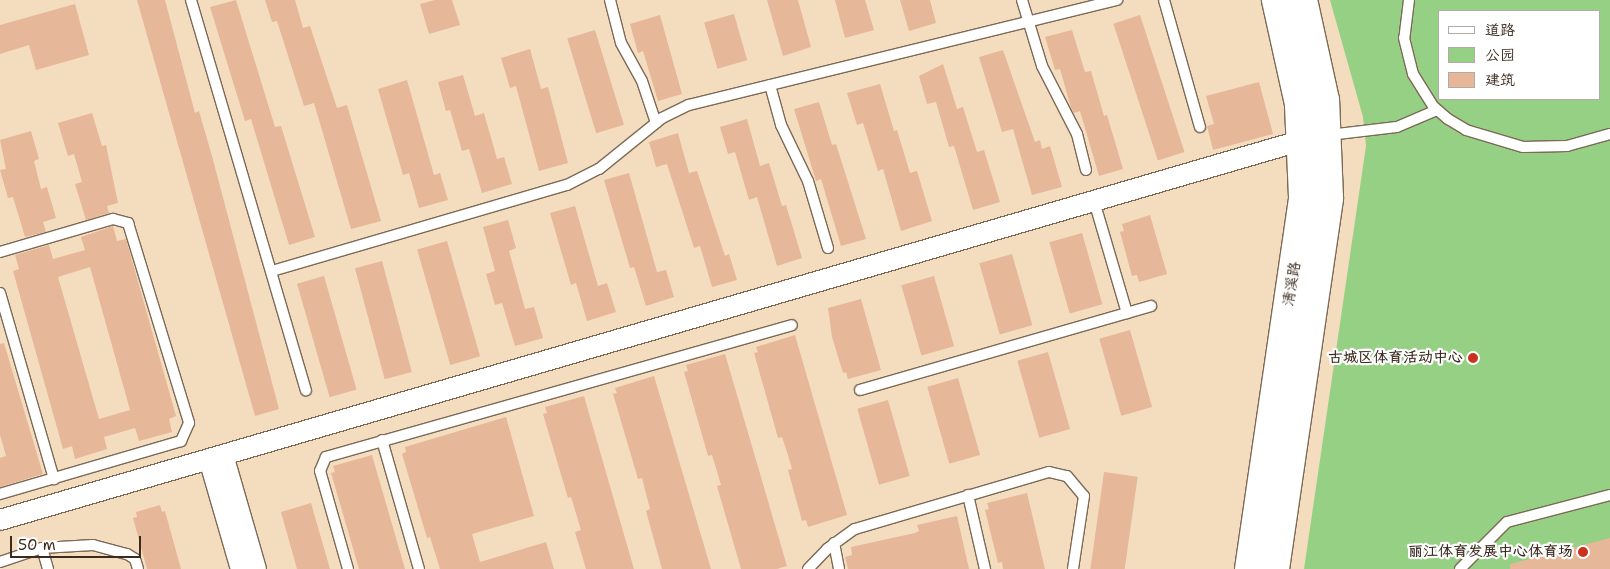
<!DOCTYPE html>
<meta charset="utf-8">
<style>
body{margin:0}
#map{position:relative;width:1610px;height:569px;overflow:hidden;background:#f4ddbf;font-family:"Shantell Sans","LXGW WenKai TC",sans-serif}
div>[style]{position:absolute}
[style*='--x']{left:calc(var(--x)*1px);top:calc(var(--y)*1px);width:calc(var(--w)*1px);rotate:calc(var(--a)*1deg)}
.green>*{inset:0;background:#95d084}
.building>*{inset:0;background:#e6b799;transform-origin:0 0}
.roads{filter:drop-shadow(1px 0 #7c6956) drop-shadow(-1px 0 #7c6956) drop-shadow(0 1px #7c6956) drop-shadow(0 -1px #7c6956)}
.lane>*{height:10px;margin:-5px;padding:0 5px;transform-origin:5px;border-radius:5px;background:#fff}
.street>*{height:20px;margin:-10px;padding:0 10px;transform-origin:10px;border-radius:10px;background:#fff}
.secondary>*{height:28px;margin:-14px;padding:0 14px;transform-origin:14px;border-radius:14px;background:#fff}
.dots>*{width:14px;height:14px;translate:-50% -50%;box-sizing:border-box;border:2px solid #fff;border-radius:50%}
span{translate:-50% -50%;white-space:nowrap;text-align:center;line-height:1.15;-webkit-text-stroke:4.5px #fff;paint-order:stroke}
.street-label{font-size:15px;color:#3b2a1e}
.poi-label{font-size:15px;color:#3b2a1e;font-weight:700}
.right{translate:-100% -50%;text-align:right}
.legend{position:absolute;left:1438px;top:10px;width:162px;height:90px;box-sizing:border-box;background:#fff;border:1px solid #b1aaa5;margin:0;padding:6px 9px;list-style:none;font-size:15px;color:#3b2a1e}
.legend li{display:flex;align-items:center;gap:10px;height:25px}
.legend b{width:25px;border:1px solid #b1aaa5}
.scale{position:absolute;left:10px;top:536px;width:131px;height:22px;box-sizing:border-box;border:2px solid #3b2a1e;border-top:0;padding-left:6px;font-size:15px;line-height:18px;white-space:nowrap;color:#3b2a1e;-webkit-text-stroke:4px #fff;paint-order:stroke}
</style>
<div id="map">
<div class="green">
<div style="clip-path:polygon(evenodd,1330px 0,1610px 0,1610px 569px,1304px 569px,1366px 146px,1363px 117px,1330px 0,1439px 11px,1599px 11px,1599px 99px,1439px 99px,1439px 11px)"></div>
</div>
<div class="building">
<div style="clip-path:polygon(137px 0,165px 0,195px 113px,199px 111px,212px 156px,279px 409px,255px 416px)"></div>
<div style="clip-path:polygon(236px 0,275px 127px,281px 126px,315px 237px,289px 245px,251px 119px,245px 121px,210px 7px)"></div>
<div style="clip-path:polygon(265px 0,295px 0,303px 28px,310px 26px,337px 108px,347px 105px,381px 221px,351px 229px,314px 103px,304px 106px,277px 21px,272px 22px)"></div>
<div style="clip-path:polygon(435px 0,452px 0,460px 25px,429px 34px,420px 4px)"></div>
<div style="clip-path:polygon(767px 0,798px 0,811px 47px,783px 56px)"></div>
<div style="clip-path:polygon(835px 0,865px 0,874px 30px,845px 38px)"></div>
<div style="clip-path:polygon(900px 0,930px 0,936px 23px,909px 31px)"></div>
<div style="clip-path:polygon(75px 4px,89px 55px,36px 70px,29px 45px,0 54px,0 25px)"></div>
<div style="left:734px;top:14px;width:48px;height:31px;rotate:74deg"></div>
<div style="clip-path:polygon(660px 15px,682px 94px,658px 101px,643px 51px,638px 53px,630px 24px)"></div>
<div style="left:1140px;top:15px;width:144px;height:28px;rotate:72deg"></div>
<div style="left:595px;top:30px;width:99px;height:29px;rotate:73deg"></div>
<div style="clip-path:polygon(1072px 30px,1085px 72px,1091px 71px,1104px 116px,1107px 115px,1123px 169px,1099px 176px,1080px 111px,1074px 113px,1071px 108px,1060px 69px,1055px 70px,1045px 37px)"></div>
<div style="clip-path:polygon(530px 49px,541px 89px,548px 87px,568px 163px,539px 171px,516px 86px,510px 88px,501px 58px)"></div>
<div style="clip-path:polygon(1003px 50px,1035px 142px,1040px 140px,1042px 149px,1050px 146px,1062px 187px,1032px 195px,1013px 129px,1002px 132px,979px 57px)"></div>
<div style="clip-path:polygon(943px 64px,957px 109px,963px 107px,977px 152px,984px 150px,1000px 202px,973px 210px,954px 146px,949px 147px,936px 102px,927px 104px,919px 76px)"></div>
<div style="clip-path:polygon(463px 75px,475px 116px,484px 113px,497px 159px,504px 157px,512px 184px,482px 193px,469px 149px,462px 151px,450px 110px,446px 111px,438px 82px)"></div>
<div style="clip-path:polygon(407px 80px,434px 175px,440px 173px,448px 200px,419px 208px,409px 173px,403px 175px,378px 89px)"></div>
<div style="clip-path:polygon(1259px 82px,1273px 134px,1213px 150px,1207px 126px,1214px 124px,1206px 96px)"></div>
<div style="clip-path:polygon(880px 84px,894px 131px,897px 130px,910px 173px,917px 171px,932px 221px,901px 231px,883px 169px,878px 171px,863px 123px,857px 125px,847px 93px)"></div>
<div style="clip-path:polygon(819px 102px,832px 145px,836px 144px,866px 239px,841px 246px,821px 179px,816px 181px,794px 109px)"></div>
<div style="clip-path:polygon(92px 113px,102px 146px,106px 145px,118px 203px,107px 206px,109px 213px,86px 220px,75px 184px,82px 182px,74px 154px,68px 156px,58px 123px)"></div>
<div style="clip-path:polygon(747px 119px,760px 166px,769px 163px,782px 206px,786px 205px,802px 258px,777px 266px,757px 197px,749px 200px,735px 152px,728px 154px,720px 127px)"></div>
<div style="clip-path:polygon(31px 131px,39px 159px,34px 161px,41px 189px,47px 187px,56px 218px,43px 222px,46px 232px,25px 237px,13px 197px,8px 198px,0 170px,6px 169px,0 140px)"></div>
<div style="clip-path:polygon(678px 133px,689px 173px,697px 171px,725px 256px,729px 254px,737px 280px,712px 287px,700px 246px,694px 248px,667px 164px,656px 167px,649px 142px)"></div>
<div style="clip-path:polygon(629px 173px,657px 272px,666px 270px,674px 297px,646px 306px,634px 267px,630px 268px,604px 180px)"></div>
<div style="clip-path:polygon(575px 206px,598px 286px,607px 283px,616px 312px,587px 321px,576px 283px,571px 285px,550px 213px)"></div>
<div style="clip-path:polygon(1150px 215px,1167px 274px,1139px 282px,1137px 275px,1132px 276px,1120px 232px,1124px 231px,1122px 224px)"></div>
<div style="clip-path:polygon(508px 220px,516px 248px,509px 251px,525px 309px,534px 307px,543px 338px,515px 346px,502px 303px,495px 305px,486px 274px,495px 271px,483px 227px)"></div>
<div style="clip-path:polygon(evenodd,113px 226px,117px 241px,126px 239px,176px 416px,169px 419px,172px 432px,139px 441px,135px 428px,104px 437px,107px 449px,75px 459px,72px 446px,63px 449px,13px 271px,19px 269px,15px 255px,49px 245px,53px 259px,85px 250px,81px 237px,113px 226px,90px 267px,130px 410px,99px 419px,58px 277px,90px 267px)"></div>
<div style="left:1082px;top:233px;width:74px;height:34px;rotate:74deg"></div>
<div style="left:447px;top:241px;width:120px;height:31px;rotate:74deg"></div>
<div style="left:1012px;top:254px;width:74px;height:34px;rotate:74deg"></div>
<div style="left:382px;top:261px;width:115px;height:28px;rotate:75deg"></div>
<div style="left:324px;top:276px;width:118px;height:28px;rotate:74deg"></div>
<div style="left:934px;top:276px;width:73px;height:34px;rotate:74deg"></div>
<div style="clip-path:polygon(861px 299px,881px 370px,848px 379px,846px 372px,843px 373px,832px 337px,828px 308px)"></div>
<div style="left:1130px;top:330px;width:80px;height:32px;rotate:74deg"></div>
<div style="clip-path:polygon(795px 335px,847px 515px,808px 527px,806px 520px,802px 521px,788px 470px,792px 469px,788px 455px,782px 437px,778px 438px,754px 353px,758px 352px,756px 347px)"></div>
<div style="clip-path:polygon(4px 343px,43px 474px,0 487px,0 458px,6px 456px,0 435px,0 344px)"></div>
<div style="left:1048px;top:352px;width:80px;height:32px;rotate:74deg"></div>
<div style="clip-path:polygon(725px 354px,787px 566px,777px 569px,741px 569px,717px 486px,721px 485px,712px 455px,708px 456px,684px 372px,688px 371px,686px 365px)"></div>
<div style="clip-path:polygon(654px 376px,690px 498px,711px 569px,662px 569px,646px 511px,650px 509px,642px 478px,638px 479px,613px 394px,617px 393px,615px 388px)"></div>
<div style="left:958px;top:378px;width:80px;height:32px;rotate:74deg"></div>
<div style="clip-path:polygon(584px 396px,616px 507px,634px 569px,586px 569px,575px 532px,581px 530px,571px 497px,568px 498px,543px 414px,547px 413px,545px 407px)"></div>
<div style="left:888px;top:400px;width:79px;height:32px;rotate:74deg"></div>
<div style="clip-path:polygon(506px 417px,534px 516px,472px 534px,480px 562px,546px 542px,554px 569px,440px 569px,430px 537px,427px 538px,402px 454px,406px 452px,405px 447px)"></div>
<div style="clip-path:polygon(372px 455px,405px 569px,359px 569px,331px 473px,335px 472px,333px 466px)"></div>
<div style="left:1104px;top:472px;width:34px;height:98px;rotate:8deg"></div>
<div style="clip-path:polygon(1027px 493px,1045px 569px,1003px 569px,1002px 562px,998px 563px,985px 510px,989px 509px,987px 503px)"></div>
<div style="clip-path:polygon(311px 503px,330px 569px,297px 569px,281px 512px)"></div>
<div style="clip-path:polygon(160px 505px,162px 512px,165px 511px,181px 569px,147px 569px,133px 518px,137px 517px,136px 512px)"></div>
<div style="clip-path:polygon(957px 516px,969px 569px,848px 569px,845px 557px,852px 555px,851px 547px,915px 533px,919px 531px,917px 525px)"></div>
<div style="clip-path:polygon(1610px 538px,1610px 569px,1510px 569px,1510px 564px)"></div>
</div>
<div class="roads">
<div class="lane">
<div style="--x:191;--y:0;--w:407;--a:73.6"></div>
<div style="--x:610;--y:0;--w:44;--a:75.7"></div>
<div style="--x:621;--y:43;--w:43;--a:61.1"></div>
<div style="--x:642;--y:81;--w:44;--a:71.6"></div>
<div style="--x:1022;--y:0;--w:69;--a:73.1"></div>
<div style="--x:1042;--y:66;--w:76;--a:62.8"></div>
<div style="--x:1077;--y:134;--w:37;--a:76"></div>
<div style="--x:1164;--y:0;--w:132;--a:74.2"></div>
<div style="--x:1409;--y:0;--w:38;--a:97"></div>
<div style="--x:1404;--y:38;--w:37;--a:76"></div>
<div style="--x:1413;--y:74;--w:39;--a:58"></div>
<div style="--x:1434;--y:107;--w:18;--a:41"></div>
<div style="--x:1448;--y:119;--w:21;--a:31"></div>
<div style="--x:1466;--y:130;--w:59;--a:16.6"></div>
<div style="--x:1523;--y:147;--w:44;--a:-1.3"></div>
<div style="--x:1567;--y:146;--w:45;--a:-15.6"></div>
<div style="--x:770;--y:85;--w:41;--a:74.6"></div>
<div style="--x:781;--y:125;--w:62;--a:64.3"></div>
<div style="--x:808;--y:181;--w:70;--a:73.4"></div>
<div style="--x:1329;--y:135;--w:68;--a:-6.7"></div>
<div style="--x:1397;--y:127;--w:43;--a:-23"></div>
<div style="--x:1094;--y:201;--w:117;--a:73.6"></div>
<div style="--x:0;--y:252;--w:118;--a:-16.3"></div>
<div style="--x:113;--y:219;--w:16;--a:15"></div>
<div style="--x:128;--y:223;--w:209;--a:73"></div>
<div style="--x:189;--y:423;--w:20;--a:114"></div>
<div style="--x:181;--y:441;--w:189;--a:163.7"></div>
<div style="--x:272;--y:271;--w:307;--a:-16.3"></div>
<div style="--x:567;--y:185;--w:36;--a:-27"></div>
<div style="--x:599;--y:169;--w:81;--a:-39"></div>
<div style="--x:662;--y:118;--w:30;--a:-26"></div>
<div style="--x:689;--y:105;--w:441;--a:-13.8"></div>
<div style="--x:0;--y:293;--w:194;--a:73.8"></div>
<div style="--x:860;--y:390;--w:303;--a:-16.1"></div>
<div style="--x:382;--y:440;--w:134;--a:74"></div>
<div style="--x:968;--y:495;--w:76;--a:77.1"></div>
<div style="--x:834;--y:543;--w:26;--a:79"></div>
<div style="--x:42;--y:548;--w:22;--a:74"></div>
<div style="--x:0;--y:562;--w:44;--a:-18.4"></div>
<div style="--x:42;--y:548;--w:51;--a:-3.4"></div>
<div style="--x:93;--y:545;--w:35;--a:15"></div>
<div style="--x:127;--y:554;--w:9;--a:32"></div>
<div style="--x:135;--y:559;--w:10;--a:73"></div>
<div style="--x:348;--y:569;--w:102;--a:-105.9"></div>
<div style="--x:320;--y:471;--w:15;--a:-67"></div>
<div style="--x:326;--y:457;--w:484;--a:-15.8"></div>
<div style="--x:808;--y:569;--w:28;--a:-46"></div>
<div style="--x:827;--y:549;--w:34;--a:-36"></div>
<div style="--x:855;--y:529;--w:202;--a:-16.4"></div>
<div style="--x:1049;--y:472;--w:18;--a:13"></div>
<div style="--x:1067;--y:476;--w:26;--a:50"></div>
<div style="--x:1084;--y:496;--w:74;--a:98.6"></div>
<div style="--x:1460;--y:569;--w:66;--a:-45"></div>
<div style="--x:1507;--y:522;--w:106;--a:-14.7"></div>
</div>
<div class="street">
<div style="--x:223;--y:455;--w:119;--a:73.9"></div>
<div style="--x:209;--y:459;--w:115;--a:73.8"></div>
<div style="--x:0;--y:520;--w:1357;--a:-16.26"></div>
</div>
<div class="secondary">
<div style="--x:1249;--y:569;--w:376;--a:-81.7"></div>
<div style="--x:1303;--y:197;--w:93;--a:-92.5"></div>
<div style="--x:1299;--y:104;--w:107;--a:-102.5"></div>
<div style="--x:1275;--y:569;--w:375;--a:-81.7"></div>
<div style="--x:1329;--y:198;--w:98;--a:-92.3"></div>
<div style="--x:1325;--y:100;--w:102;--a:-102.4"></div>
</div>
</div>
<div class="dots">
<div style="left:1473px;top:358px;background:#c8321e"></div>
<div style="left:1583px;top:552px;background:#c8321e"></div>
</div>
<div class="street-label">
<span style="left:1292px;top:284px;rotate:-81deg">清溪路</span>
</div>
<div class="poi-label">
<span class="right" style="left:1463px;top:358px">古城区体育活动中心</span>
<span class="right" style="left:1573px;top:552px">丽江体育发展中心体育场</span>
</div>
<ul class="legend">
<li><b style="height:6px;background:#fff"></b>道路</li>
<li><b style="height:14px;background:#95d084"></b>公园</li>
<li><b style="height:14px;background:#e6b799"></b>建筑</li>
</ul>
<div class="scale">50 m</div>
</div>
